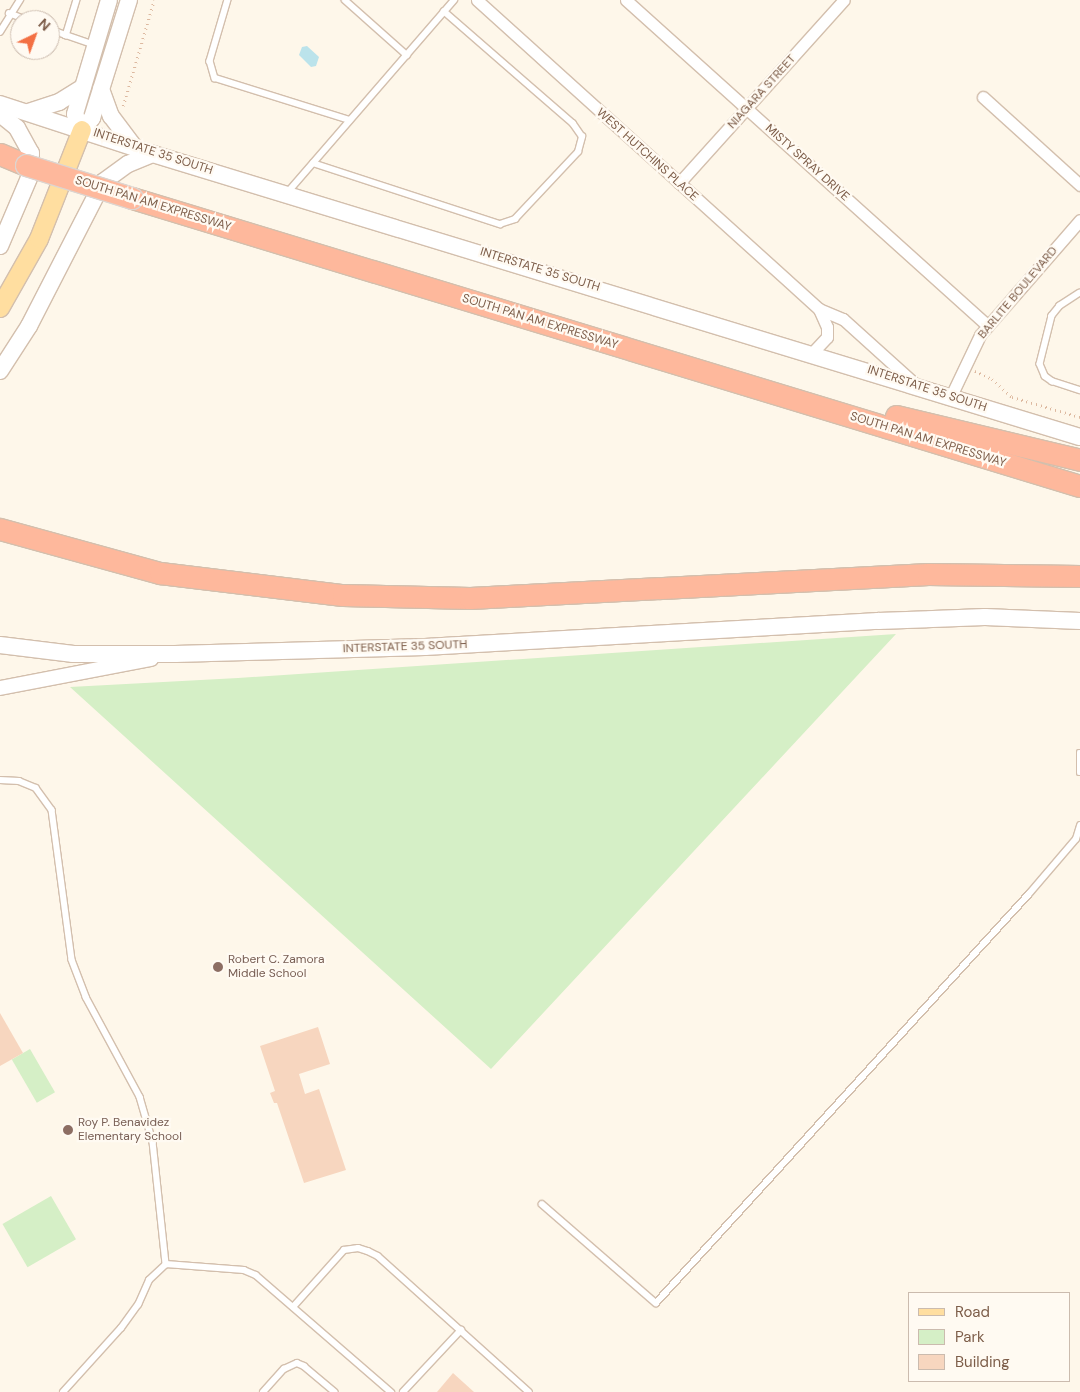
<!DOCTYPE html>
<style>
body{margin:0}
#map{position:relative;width:1080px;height:1392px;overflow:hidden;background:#fef7ea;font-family:"DM Sans",sans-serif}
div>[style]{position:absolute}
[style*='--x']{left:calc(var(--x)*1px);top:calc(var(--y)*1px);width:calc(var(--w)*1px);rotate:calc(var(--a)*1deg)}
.green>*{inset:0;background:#d5efc6;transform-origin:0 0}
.water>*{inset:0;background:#bbe3eb}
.building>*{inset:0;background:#f7d6bf}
.path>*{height:2.5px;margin-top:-1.25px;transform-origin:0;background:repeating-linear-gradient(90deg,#ddb9a0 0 1px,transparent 0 5px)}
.roads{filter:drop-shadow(1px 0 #d3bfad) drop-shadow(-1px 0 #d3bfad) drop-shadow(0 1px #d3bfad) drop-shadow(0 -1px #d3bfad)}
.service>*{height:5.5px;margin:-2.75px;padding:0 2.75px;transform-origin:2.75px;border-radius:2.75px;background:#fff}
.minor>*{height:11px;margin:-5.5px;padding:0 5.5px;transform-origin:5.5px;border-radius:5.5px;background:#fff}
.tertiary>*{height:14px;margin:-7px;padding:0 7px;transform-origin:7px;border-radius:7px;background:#fff}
.secondary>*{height:16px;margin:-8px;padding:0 8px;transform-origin:8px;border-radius:8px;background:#fff}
.primary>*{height:18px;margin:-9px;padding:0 9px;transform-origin:9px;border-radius:9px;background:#ffdea0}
.motorway>*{height:21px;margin:-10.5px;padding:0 10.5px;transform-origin:10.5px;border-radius:10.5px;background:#feb89c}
.bridges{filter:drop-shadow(1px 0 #ddd5d0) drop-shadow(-1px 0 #ddd5d0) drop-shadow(0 1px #ddd5d0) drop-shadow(0 -1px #ddd5d0)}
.motorway-bridge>*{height:21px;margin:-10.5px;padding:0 10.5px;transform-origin:10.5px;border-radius:10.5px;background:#feb89c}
.dots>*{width:14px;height:14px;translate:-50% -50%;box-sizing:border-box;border:2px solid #fffaf2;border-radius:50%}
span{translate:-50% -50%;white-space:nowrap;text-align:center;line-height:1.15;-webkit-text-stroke:4.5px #fffaf2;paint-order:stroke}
.street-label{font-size:12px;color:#7d5d49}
.education-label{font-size:12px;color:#785e54}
.left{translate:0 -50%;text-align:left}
.legend{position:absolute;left:908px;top:1292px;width:162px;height:90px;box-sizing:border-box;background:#fffaf2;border:1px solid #cbbbae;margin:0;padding:6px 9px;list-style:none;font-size:15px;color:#7d5d49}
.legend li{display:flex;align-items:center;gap:10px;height:25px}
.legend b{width:25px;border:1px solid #cbbbae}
.north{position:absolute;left:10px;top:10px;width:50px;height:50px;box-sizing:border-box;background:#fffaf2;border:1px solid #cbbbae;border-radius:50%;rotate:42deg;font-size:14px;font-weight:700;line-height:20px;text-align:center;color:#7d5d49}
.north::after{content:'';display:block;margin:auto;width:18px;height:22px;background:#f37044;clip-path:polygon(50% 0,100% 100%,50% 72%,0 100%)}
</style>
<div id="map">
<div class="green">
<div style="clip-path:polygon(896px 634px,491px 1069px,70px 687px,238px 678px)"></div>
<div style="left:30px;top:1049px;width:50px;height:21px;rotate:60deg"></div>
<div style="left:51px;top:1196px;width:50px;height:56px;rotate:60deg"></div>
</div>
<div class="water">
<div style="clip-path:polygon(307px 46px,319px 57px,316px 66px,311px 67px,299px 55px,302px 47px)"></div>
</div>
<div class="building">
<div style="clip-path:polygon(0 1013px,23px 1053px,0 1066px)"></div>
<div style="clip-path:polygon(318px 1027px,330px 1064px,299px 1074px,305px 1094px,319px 1089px,346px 1170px,304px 1183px,277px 1103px,274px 1103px,270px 1093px,275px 1091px,260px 1046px)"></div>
<div style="clip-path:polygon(453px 1373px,474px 1392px,437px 1392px)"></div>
</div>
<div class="path">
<div style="--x:123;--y:106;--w:110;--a:-73.7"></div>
<div style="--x:975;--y:371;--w:19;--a:25"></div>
<div style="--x:992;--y:379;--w:27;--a:42"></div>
<div style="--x:1012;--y:397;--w:71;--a:16.4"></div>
</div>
<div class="roads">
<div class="service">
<div style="--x:77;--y:0;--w:37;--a:107"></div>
<div style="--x:66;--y:35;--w:31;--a:19"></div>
<div style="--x:228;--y:0;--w:64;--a:106.4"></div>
<div style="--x:210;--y:61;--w:18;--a:74"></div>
<div style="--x:215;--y:78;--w:141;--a:17.3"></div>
<div style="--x:345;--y:0;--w:83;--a:41.6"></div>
<div style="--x:9;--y:13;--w:19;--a:21"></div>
<div style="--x:50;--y:29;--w:17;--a:21"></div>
<div style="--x:0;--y:32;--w:38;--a:-58"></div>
<div style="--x:313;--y:163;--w:197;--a:18.1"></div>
<div style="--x:500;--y:224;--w:16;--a:-18"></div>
<div style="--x:515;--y:219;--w:92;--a:-46.8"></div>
<div style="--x:578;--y:152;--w:16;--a:-75"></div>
<div style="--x:582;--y:137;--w:16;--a:-125"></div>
<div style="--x:573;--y:124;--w:171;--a:-139"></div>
<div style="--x:287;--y:193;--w:255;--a:-49.1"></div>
<div style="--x:1080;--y:293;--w:24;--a:147"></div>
<div style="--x:1060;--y:306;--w:13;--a:129"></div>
<div style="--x:1052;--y:316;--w:49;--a:104"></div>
<div style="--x:1040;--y:364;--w:13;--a:67"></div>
<div style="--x:1045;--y:376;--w:9;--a:36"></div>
<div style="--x:1052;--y:381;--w:29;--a:18"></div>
<div style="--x:1080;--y:753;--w:19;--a:90"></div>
<div style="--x:0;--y:780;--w:19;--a:3"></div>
<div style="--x:19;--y:781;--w:18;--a:22"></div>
<div style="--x:36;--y:788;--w:27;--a:54"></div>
<div style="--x:52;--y:810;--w:151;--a:82.4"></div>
<div style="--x:72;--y:960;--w:40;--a:69"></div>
<div style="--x:86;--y:997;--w:114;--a:61.6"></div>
<div style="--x:140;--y:1097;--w:47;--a:73.9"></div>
<div style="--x:153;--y:1142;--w:123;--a:83.9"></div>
<div style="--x:542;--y:1204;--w:151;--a:41"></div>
<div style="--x:656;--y:1303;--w:554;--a:-47.64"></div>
<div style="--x:1029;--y:894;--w:72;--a:-49.5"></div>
<div style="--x:1076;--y:839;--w:14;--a:-73"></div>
<div style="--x:293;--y:1307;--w:76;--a:-48.2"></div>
<div style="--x:344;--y:1250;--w:14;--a:-8"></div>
<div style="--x:358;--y:1248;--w:10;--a:17"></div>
<div style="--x:368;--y:1251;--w:11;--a:27"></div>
<div style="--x:378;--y:1256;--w:203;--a:42"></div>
<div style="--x:63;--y:1392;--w:86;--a:-47.8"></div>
<div style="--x:121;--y:1328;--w:29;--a:-54"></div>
<div style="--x:138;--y:1305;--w:27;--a:-66"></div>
<div style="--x:149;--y:1280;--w:23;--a:-43"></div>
<div style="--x:166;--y:1264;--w:78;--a:4.4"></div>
<div style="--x:244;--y:1270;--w:13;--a:23"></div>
<div style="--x:256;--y:1275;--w:179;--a:40.9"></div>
<div style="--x:263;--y:1392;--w:31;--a:-48"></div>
<div style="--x:284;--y:1369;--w:14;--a:-25"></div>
<div style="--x:297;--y:1363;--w:8;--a:23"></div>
<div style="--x:304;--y:1366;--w:40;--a:40"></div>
<div style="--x:403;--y:1392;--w:85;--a:-46.9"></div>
</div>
<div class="minor">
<div style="--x:477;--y:0;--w:461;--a:42.1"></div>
<div style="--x:819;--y:309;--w:26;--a:23"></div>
<div style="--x:843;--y:319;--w:98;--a:42.1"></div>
<div style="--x:626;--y:0;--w:487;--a:42"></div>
<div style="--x:983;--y:97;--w:131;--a:42.2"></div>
<div style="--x:679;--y:183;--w:246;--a:-48"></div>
<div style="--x:812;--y:353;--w:22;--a:-47"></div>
<div style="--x:827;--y:337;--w:10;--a:-90"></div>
<div style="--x:827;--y:327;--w:20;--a:-114"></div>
<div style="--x:950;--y:398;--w:70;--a:-64.5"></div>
<div style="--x:980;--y:335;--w:152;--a:-49"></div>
</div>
<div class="tertiary">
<div style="--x:0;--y:688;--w:154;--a:-10.9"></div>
</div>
<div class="secondary">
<div style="--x:101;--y:89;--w:29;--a:70"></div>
<div style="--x:111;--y:116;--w:40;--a:53"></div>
<div style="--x:0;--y:104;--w:161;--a:18.1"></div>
<div style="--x:153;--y:154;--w:969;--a:16.98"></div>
<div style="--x:28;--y:112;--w:33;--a:-18"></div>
<div style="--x:59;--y:102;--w:28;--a:-32"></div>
<div style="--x:0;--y:114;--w:22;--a:39"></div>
<div style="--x:17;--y:128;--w:29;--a:61"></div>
<div style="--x:31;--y:153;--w:25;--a:95"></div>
<div style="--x:29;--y:178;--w:74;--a:113.1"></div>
<div style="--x:82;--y:130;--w:16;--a:-50"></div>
<div style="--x:92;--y:118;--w:124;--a:-72.6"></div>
<div style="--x:82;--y:130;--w:17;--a:-114"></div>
<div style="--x:75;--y:114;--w:119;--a:-73.4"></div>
<div style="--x:0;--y:371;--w:54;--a:-57.2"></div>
<div style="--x:29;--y:326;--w:162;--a:-62.8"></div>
<div style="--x:103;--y:182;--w:31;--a:-36"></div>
<div style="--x:128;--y:164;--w:27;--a:-22"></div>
<div style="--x:0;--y:645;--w:74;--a:7"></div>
<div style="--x:73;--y:654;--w:102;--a:0"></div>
<div style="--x:175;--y:654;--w:250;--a:-1.6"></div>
<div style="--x:425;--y:647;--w:454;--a:-3.3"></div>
<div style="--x:878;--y:621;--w:107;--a:-2.1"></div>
<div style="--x:985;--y:617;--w:95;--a:2.4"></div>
</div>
<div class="primary">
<div style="--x:0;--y:308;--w:79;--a:-60.5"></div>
<div style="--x:39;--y:239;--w:117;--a:-68.5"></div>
</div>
<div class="motorway">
<div style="--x:0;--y:154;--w:28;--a:23"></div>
<div style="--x:132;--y:198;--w:991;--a:16.9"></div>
<div style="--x:896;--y:416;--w:189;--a:13.4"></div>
<div style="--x:0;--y:529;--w:166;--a:15.4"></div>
<div style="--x:160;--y:573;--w:184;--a:6.9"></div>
<div style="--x:343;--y:595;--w:127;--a:1.4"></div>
<div style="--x:470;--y:598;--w:459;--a:-3"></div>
<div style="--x:928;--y:574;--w:152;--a:0.8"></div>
</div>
</div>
<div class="bridges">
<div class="motorway-bridge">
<div style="--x:26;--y:165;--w:111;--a:17.3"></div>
</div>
</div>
<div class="dots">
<div style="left:218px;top:967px;background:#8d6e63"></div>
<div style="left:68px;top:1130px;background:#8d6e63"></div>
</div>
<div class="street-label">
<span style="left:762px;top:92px;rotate:-48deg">NIAGARA STREET</span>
<span style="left:153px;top:152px;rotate:18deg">INTERSTATE 35 SOUTH</span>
<span style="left:647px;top:155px;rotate:42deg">WEST HUTCHINS PLACE</span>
<span style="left:807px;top:163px;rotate:42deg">MISTY SPRAY DRIVE</span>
<span style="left:153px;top:204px;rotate:17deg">SOUTH PAN AM EXPRESSWAY</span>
<span style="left:540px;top:270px;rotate:17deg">INTERSTATE 35 SOUTH</span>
<span style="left:1018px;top:293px;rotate:-50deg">BARLITE BOULEVARD</span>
<span style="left:540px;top:322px;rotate:17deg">SOUTH PAN AM EXPRESSWAY</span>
<span style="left:927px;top:389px;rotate:18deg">INTERSTATE 35 SOUTH</span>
<span style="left:928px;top:440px;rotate:17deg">SOUTH PAN AM EXPRESSWAY</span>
<span style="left:405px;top:647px;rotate:-2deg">INTERSTATE 35 SOUTH</span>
</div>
<div class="education-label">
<span class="left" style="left:228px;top:967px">Robert C. Zamora<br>Middle School</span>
<span class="left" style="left:78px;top:1130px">Roy P. Benavidez<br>Elementary School</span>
</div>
<ul class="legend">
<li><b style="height:6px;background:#ffdea0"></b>Road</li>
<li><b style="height:14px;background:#d5efc6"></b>Park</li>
<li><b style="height:14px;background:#f7d6bf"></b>Building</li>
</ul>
<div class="north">N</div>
</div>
